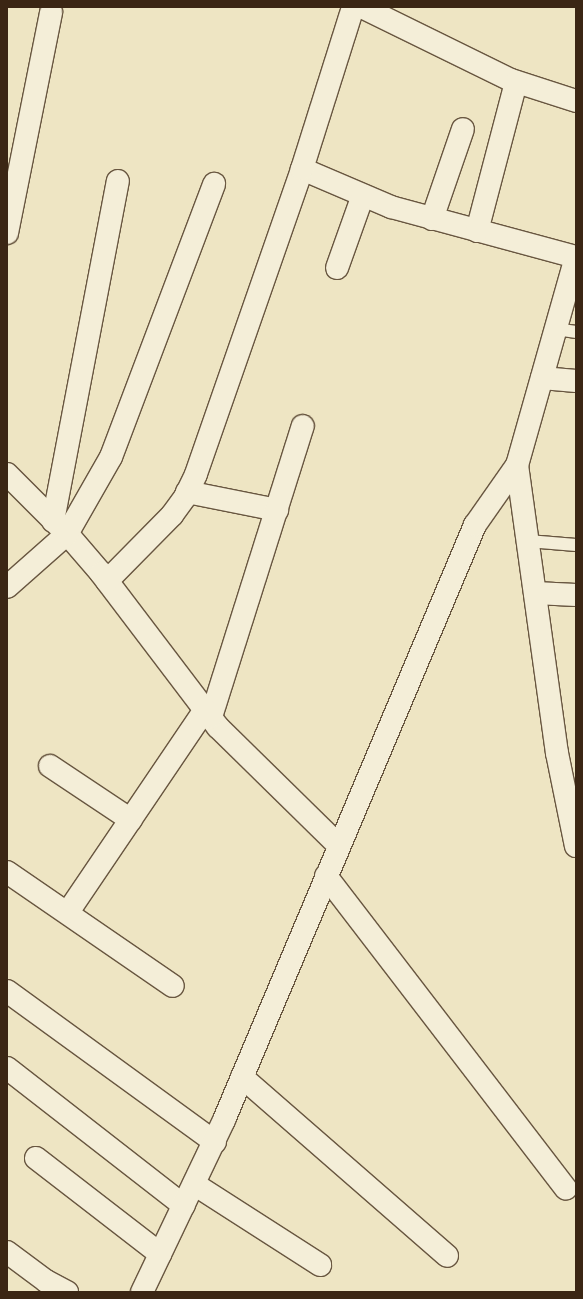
<!DOCTYPE html>
<style>
body{margin:0}
#map{position:relative;width:583px;height:1299px;overflow:hidden;background:#eee5c3;font-family:"IM FELL English",serif}
div>[style]{position:absolute}
[style*='--x']{left:calc(var(--x)*1px);top:calc(var(--y)*1px);width:calc(var(--w)*1px);rotate:calc(var(--a)*1deg)}
.roads{filter:drop-shadow(1px 0 #685640) drop-shadow(-1px 0 #685640) drop-shadow(0 1px #685640) drop-shadow(0 -1px #685640)}
.lane>*{height:12px;margin:-6px;padding:0 6px;transform-origin:6px;border-radius:6px;background:#f4eed8}
.street>*{height:22px;margin:-11px;padding:0 11px;transform-origin:11px;border-radius:11px;background:#f4eed8}
.secondary>*{height:22px;margin:-11px;padding:0 11px;transform-origin:11px;border-radius:11px;background:#f4eed8}
span{translate:-50% -50%;white-space:nowrap;text-align:center;line-height:1.15;-webkit-text-stroke:3.5px #f4eed8;paint-order:stroke}
.frame{position:absolute;inset:0;border:8px solid #3b2614;pointer-events:none}
</style>
<div id="map">
<div class="roads">
<div class="lane">
<div style="--x:555;--y:329;--w:21;--a:8"></div>
<div style="--x:528;--y:541;--w:48;--a:4.8"></div>
</div>
<div class="street">
<div style="--x:362;--y:7;--w:166;--a:26.1"></div>
<div style="--x:511;--y:80;--w:68;--a:17.9"></div>
<div style="--x:302;--y:169;--w:97;--a:23.1"></div>
<div style="--x:391;--y:207;--w:192;--a:15.1"></div>
<div style="--x:432;--y:219;--w:95;--a:-71"></div>
<div style="--x:477;--y:231;--w:154;--a:-75.3"></div>
<div style="--x:7;--y:233;--w:225;--a:-78.7"></div>
<div style="--x:337;--y:268;--w:77;--a:-70.4"></div>
<div style="--x:542;--y:378;--w:34;--a:5"></div>
<div style="--x:7;--y:474;--w:89;--a:45"></div>
<div style="--x:70;--y:537;--w:48;--a:49.3"></div>
<div style="--x:101;--y:573;--w:193;--a:52.8"></div>
<div style="--x:218;--y:727;--w:168;--a:44.5"></div>
<div style="--x:187;--y:492;--w:92;--a:11.3"></div>
<div style="--x:53;--y:521;--w:346;--a:-79.2"></div>
<div style="--x:107;--y:581;--w:93;--a:-45.4"></div>
<div style="--x:172;--y:515;--w:22;--a:-54"></div>
<div style="--x:185;--y:497;--w:25;--a:-64"></div>
<div style="--x:196;--y:474;--w:323;--a:-70.8"></div>
<div style="--x:302;--y:169;--w:170;--a:-72.5"></div>
<div style="--x:7;--y:587;--w:80;--a:-41.5"></div>
<div style="--x:67;--y:534;--w:89;--a:-60.3"></div>
<div style="--x:111;--y:457;--w:292;--a:-69.3"></div>
<div style="--x:535;--y:593;--w:41;--a:2.8"></div>
<div style="--x:211;--y:717;--w:305;--a:-72.5"></div>
<div style="--x:50;--y:766;--w:97;--a:33.7"></div>
<div style="--x:7;--y:872;--w:201;--a:34.5"></div>
<div style="--x:326;--y:876;--w:394;--a:52.5"></div>
<div style="--x:68;--y:912;--w:244;--a:-55.9"></div>
<div style="--x:7;--y:991;--w:257;--a:36"></div>
<div style="--x:7;--y:1068;--w:224;--a:37.9"></div>
<div style="--x:242;--y:1077;--w:272;--a:41.1"></div>
<div style="--x:36;--y:1158;--w:157;--a:37.7"></div>
<div style="--x:194;--y:1184;--w:150;--a:32.7"></div>
<div style="--x:7;--y:1252;--w:49;--a:36.6"></div>
<div style="--x:46;--y:1281;--w:24;--a:28"></div>
<div style="--x:142;--y:1292;--w:191;--a:-64.5"></div>
<div style="--x:224;--y:1120;--w:646;--a:-67.13"></div>
<div style="--x:475;--y:525;--w:73;--a:-55"></div>
</div>
<div class="secondary">
<div style="--x:576;--y:257;--w:216;--a:105.8"></div>
<div style="--x:517;--y:465;--w:291;--a:82.1"></div>
<div style="--x:557;--y:753;--w:95;--a:78.5"></div>
</div>
</div>
<div class="frame"></div>
</div>
